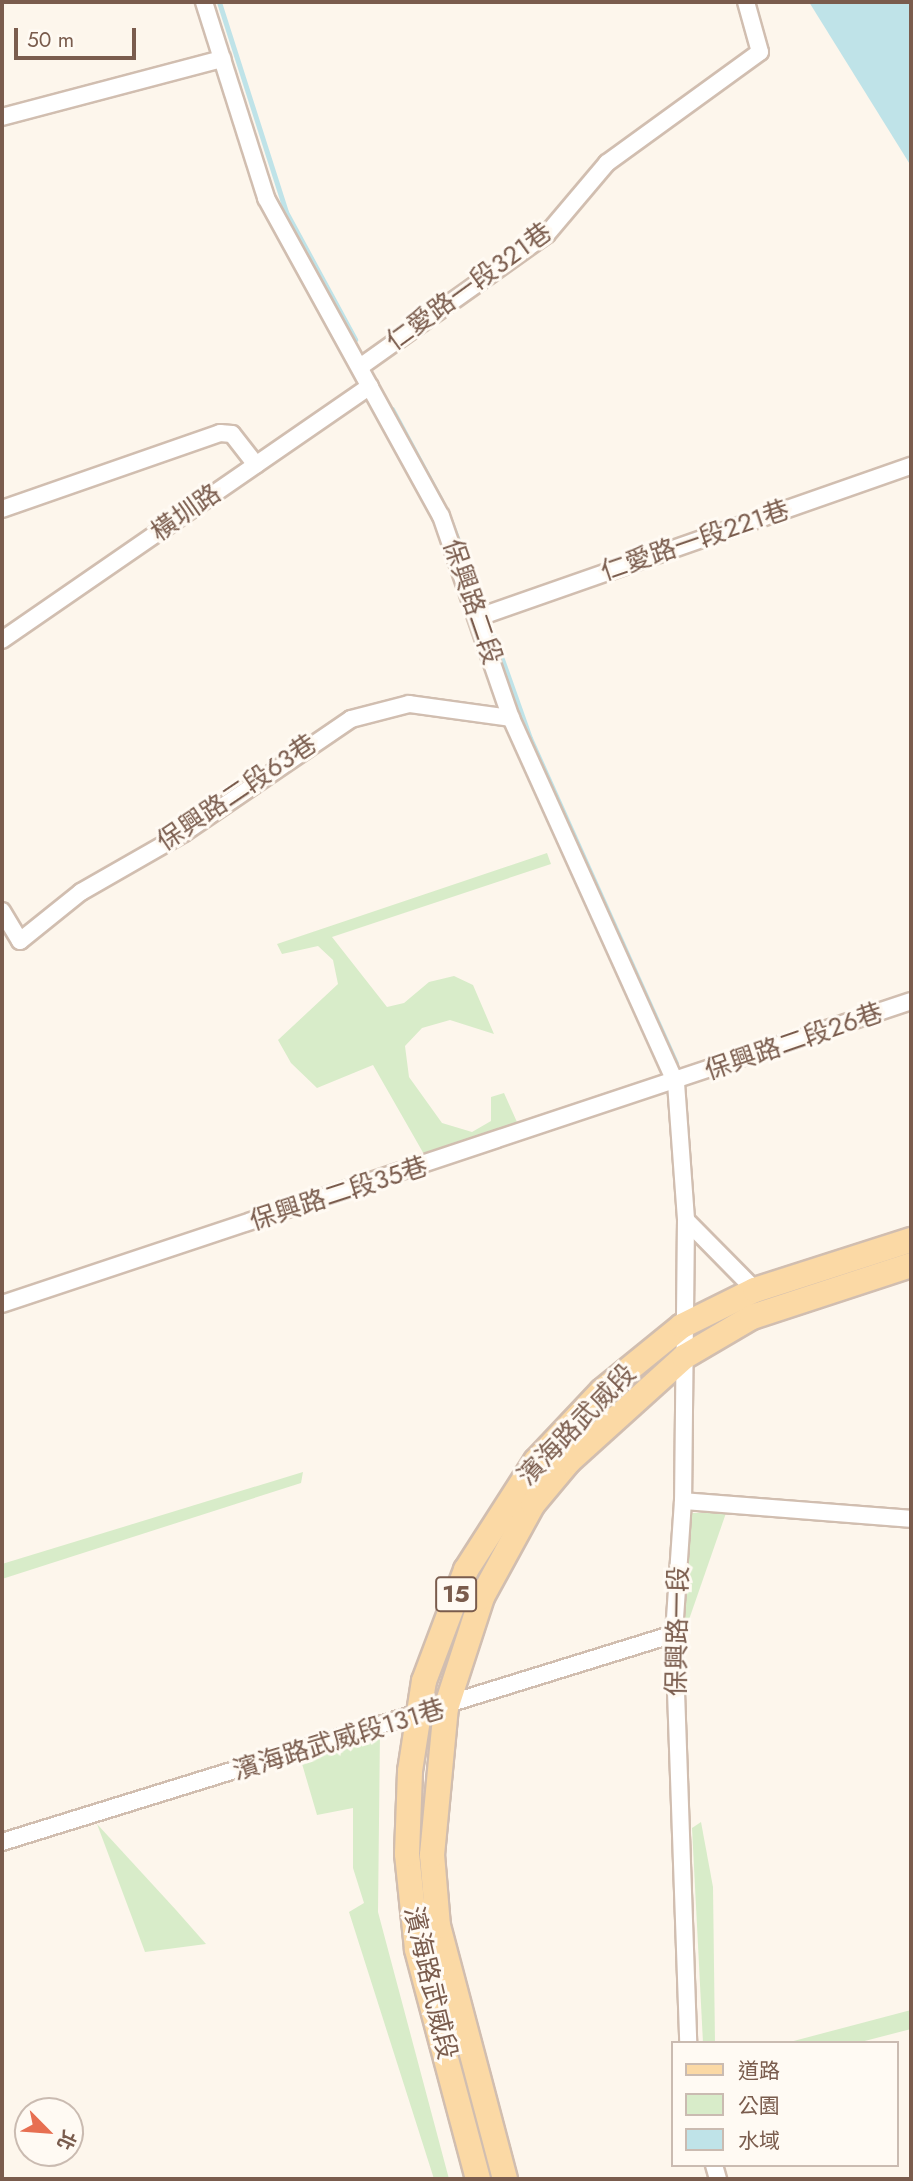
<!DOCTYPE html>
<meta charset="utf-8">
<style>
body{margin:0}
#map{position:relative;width:913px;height:2181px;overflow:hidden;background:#fdf6ec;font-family:Jost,"Noto Sans TC",sans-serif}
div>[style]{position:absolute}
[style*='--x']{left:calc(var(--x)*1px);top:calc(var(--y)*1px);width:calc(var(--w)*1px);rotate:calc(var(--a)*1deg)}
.green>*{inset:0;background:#d8ecc9}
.water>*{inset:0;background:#bfe3e8}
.stream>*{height:5px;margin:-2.5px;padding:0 2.5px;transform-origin:2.5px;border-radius:2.5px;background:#bfe3e8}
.roads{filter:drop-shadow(2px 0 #d1beb0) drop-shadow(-2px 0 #d1beb0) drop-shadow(0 2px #d1beb0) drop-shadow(0 -2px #d1beb0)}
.minor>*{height:16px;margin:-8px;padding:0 8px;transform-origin:8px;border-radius:8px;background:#fff}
.primary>*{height:24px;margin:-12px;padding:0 12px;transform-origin:12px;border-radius:12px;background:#fbd9a5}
span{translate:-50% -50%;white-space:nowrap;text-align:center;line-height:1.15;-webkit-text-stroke:6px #fffaf3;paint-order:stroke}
.shield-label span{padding:2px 5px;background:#fffaf3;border:2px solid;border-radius:5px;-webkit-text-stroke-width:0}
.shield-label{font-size:24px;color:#7a5c4d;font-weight:700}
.street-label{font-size:26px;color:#7a5c4d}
.frame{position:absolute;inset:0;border:4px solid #7a5c4d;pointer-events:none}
.legend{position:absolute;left:671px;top:2041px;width:228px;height:126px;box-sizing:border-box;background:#fffaf3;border:2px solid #cabbb1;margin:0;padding:9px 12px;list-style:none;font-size:21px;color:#7a5c4d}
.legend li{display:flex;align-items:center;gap:14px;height:35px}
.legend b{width:35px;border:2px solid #cabbb1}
.north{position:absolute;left:14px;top:2097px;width:70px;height:70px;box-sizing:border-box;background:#fffaf3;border:2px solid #cabbb1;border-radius:50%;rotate:115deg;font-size:19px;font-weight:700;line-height:28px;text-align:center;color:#7a5c4d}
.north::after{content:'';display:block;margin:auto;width:24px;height:32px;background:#e76f51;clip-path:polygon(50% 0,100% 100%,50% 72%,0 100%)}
.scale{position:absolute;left:14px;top:28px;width:122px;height:32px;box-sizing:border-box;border:4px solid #7a5c4d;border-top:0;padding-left:9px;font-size:21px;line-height:24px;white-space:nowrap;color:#7a5c4d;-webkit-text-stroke:5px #fffaf3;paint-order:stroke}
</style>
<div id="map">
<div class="green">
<div style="clip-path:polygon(547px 853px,551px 864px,332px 937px,387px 1007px,404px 1003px,429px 982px,454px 976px,473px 985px,494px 1034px,450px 1020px,422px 1028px,405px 1046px,409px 1077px,442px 1123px,472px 1132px,491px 1121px,491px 1097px,504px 1093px,521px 1131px,425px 1156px,373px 1065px,317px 1088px,291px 1063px,278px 1040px,338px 984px,333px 960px,318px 946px,282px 954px,277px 944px)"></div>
<div style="clip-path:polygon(303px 1472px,301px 1483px,2px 1579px,2px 1564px)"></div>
<div style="clip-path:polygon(690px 1513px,726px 1513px,684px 1634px,683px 1517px)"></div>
<div style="clip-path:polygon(380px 1731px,378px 1912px,449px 2179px,434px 2179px,349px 1912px,364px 1903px,353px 1868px,353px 1808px,317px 1815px,300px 1757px)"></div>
<div style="clip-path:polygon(701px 1822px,713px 1887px,715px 2043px,703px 2043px,692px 1828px)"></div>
<div style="clip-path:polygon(97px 1824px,176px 1910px,206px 1944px,145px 1952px)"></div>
<div style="clip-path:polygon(911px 2010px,911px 2029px,857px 2043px,786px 2043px)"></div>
</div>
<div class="water">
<div style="clip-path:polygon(809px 2px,911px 2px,911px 166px)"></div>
</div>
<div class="stream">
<div style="--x:219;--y:2;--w:220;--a:72.3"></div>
<div style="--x:286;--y:212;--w:145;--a:61.5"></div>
<div style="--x:392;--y:409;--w:103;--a:61.7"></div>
<div style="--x:446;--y:509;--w:97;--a:69"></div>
<div style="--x:491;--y:628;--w:117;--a:70.5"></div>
<div style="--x:530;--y:738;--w:356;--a:65.8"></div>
</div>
<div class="roads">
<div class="minor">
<div style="--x:204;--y:2;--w:206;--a:72.4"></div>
<div style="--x:266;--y:198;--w:363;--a:61.2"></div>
<div style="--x:441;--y:516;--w:214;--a:70.9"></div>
<div style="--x:511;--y:718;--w:401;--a:65.7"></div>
<div style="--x:676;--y:1083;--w:137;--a:85.8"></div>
<div style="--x:686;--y:1220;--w:281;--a:90.6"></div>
<div style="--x:683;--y:1501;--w:133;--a:93.9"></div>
<div style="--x:674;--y:1634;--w:409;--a:88"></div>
<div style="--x:2;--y:117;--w:228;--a:-14.8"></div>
<div style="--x:360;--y:367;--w:229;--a:-35.4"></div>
<div style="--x:547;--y:234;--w:93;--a:-49.8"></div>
<div style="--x:607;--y:163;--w:189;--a:-36"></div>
<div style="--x:760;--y:52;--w:52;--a:-105.6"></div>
<div style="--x:2;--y:509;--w:231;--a:-19.2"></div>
<div style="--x:220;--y:433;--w:12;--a:5"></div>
<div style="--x:232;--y:434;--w:39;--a:52"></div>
<div style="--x:479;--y:617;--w:458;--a:-19.3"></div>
<div style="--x:2;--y:640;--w:447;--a:-34.6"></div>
<div style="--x:2;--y:911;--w:35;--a:59"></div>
<div style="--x:20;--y:941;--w:78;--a:-38.8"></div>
<div style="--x:81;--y:892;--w:119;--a:-29.8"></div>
<div style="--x:184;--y:833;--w:202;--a:-34.3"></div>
<div style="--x:351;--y:719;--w:60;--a:-14.5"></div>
<div style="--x:409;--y:704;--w:103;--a:7.8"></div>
<div style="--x:686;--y:1220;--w:98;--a:45.4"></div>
<div style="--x:2;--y:1304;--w:958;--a:-18.43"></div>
<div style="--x:683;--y:1501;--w:229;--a:4.5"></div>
<div style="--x:2;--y:1842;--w:703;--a:-17.2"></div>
<div style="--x:714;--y:2165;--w:15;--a:74"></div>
</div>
<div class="primary">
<div style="--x:478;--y:2179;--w:238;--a:-104.9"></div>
<div style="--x:417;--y:1949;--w:96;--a:-96"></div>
<div style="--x:407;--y:1854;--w:83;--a:-87.9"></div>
<div style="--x:410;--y:1771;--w:91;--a:-81.2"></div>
<div style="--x:424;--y:1681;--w:119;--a:-69.3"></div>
<div style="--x:466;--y:1570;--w:130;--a:-57.3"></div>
<div style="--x:536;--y:1461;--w:96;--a:-46.7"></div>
<div style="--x:602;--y:1391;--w:103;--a:-39.1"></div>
<div style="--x:682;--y:1326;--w:81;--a:-26.3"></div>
<div style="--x:755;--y:1290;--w:164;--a:-17.8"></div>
<div style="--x:505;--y:2179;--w:262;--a:-104.8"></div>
<div style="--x:438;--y:1926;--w:71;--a:-94.8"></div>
<div style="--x:432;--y:1855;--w:148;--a:-84.6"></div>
<div style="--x:446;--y:1708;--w:117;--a:-72"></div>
<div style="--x:482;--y:1597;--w:106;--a:-61.3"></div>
<div style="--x:533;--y:1504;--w:56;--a:-50.1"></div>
<div style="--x:569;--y:1461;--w:155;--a:-42.1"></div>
<div style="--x:684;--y:1357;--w:79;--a:-30.5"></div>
<div style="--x:752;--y:1317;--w:167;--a:-18.1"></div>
</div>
</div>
<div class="shield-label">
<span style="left:456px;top:1594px">15</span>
</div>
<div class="street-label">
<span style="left:469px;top:287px;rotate:-36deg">仁愛路一段321巷</span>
<span style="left:186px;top:513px;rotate:-35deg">橫圳路</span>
<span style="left:695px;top:541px;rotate:-19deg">仁愛路一段221巷</span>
<span style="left:472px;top:602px;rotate:71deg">保興路二段</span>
<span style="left:237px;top:793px;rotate:-34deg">保興路二段63巷</span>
<span style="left:794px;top:1042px;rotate:-19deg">保興路二段26巷</span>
<span style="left:339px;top:1194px;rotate:-18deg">保興路二段35巷</span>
<span style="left:577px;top:1425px;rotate:-46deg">濱海路武威段</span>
<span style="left:678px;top:1631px;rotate:-89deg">保興路一段</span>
<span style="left:339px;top:1740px;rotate:-17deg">濱海路武威段131巷</span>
<span style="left:430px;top:1983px;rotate:77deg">濱海路武威段</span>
</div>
<div class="frame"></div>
<ul class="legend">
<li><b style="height:9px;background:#fbd9a5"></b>道路</li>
<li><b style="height:19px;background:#d8ecc9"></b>公園</li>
<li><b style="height:19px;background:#bfe3e8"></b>水域</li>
</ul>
<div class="north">北</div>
<div class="scale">50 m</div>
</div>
